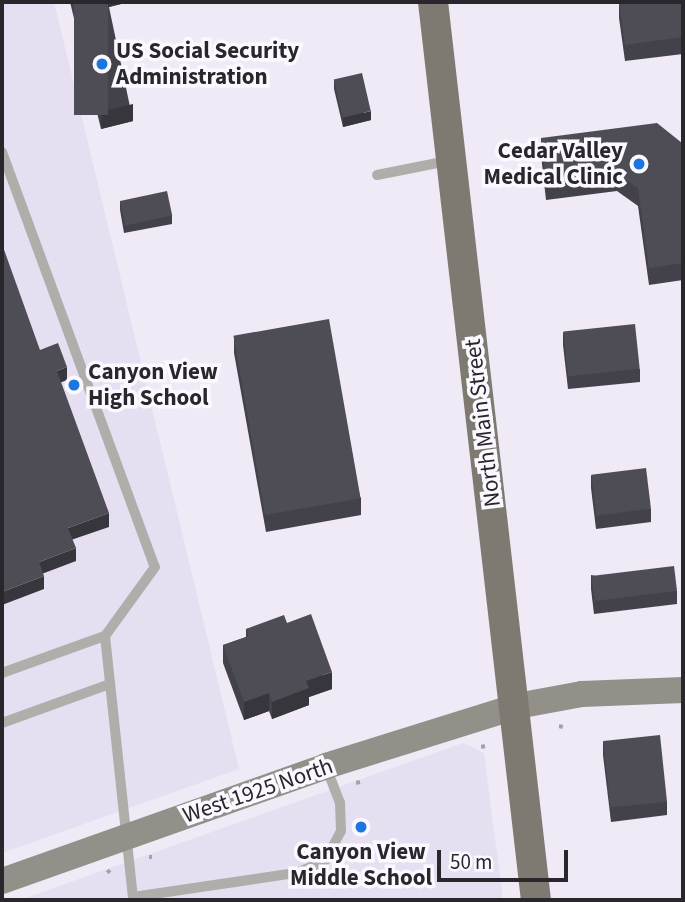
<!DOCTYPE html>
<style>
body{margin:0}
#map{position:relative;width:685px;height:902px;overflow:hidden;background:#efeaf5;font-family:"Source Sans 3",sans-serif}
div>[style]{position:absolute}
[style*='--x']{left:calc(var(--x)*1px);top:calc(var(--y)*1px);width:calc(var(--w)*1px);rotate:calc(var(--a)*1deg)}
.built>*{inset:0;background:#e6dff1}
.path>*{height:3.5px;margin-top:-1.75px;transform-origin:0;background:repeating-linear-gradient(90deg,#a4a1a9 0 5px,transparent 0 8.5px)}
.lane>*{height:10px;margin:-5px;padding:0 5px;transform-origin:5px;border-radius:5px;background:#b0aeaa}
.secondary>*{height:26px;margin:-13px;padding:0 13px;transform-origin:13px;border-radius:13px;background:#939089}
.primary>*{height:30px;margin:-15px;padding:0 15px;transform-origin:15px;border-radius:15px;background:#7e7a72}
.wall>*{inset:0;background:#43424a}
.shaded-wall>*{inset:0;background:#37363c}
.building>*{inset:0;background:#4e4d56;transform-origin:0 0}
.dots>*{width:19px;height:19px;translate:-50% -50%;box-sizing:border-box;border:4px solid #fbf9ff;border-radius:50%}
span{translate:-50% -50%;white-space:nowrap;text-align:center;line-height:1.15;-webkit-text-stroke:7px #fbf9ff;paint-order:stroke}
.poi-label{font-size:23px;color:#29272b;font-weight:700}
.left{translate:0 -50%;text-align:left}
.right{translate:-100% -50%;text-align:right}
.street-label{font-size:23px;color:#29272b}
.frame{position:absolute;inset:0;border:4px solid #29272b;pointer-events:none}
.scale{position:absolute;left:437px;top:850px;width:131px;height:32px;box-sizing:border-box;border:4px solid #29272b;border-top:0;padding-left:9px;font-size:21px;line-height:24px;white-space:nowrap;color:#29272b;-webkit-text-stroke:5px #fbf9ff;paint-order:stroke}
</style>
<div id="map">
<div class="built">
<div style="clip-path:polygon(2px 2px,54px 2px,239px 769px,2px 853px)"></div>
<div style="clip-path:polygon(463px 743px,484px 753px,503px 900px,20px 900px)"></div>
</div>
<div class="path">
<div style="--x:559;--y:726;--w:4;--a:14"></div>
<div style="--x:481;--y:747;--w:4;--a:-14"></div>
<div style="--x:356;--y:783;--w:4;--a:-14"></div>
<div style="--x:149;--y:857;--w:3;--a:0"></div>
<div style="--x:107;--y:873;--w:4;--a:-45"></div>
</div>
<div class="lane">
<div style="--x:2;--y:152;--w:442;--a:69.8"></div>
<div style="--x:155;--y:567;--w:85;--a:125.9"></div>
<div style="--x:105;--y:636;--w:265;--a:83.9"></div>
<div style="--x:377;--y:175;--w:72;--a:-11.2"></div>
<div style="--x:2;--y:673;--w:109;--a:-19.8"></div>
<div style="--x:2;--y:723;--w:115;--a:-19.9"></div>
<div style="--x:133;--y:897;--w:165;--a:-8.4"></div>
<div style="--x:296;--y:873;--w:31;--a:-22"></div>
<div style="--x:325;--y:861;--w:34;--a:-62"></div>
<div style="--x:341;--y:831;--w:28;--a:-92"></div>
<div style="--x:340;--y:803;--w:39;--a:-111"></div>
</div>
<div class="secondary">
<div style="--x:2;--y:881;--w:344;--a:-19.5"></div>
<div style="--x:326;--y:766;--w:200;--a:-17.4"></div>
<div style="--x:517;--y:706;--w:66;--a:-10.5"></div>
<div style="--x:582;--y:694;--w:101;--a:-2.3"></div>
</div>
<div class="primary">
<div style="--x:433;--y:2;--w:904;--a:83.46"></div>
</div>
<div class="wall">
<div style="clip-path:polygon(70px 2px,129px 2px,109px 7px,133px 121px,101px 129px)"></div>
<div style="clip-path:polygon(619px 2px,683px 2px,683px 54px,625px 61px,619px 18px)"></div>
<div style="clip-path:polygon(334px 80px,371px 120px,343px 127px,334px 89px)"></div>
<div style="clip-path:polygon(541px 138px,683px 156px,683px 280px,649px 285px,638px 206px,617px 191px,546px 200px,541px 155px)"></div>
<div style="clip-path:polygon(120px 201px,172px 215px,172px 224px,124px 233px,120px 210px)"></div>
<div style="clip-path:polygon(563px 332px,640px 369px,640px 382px,568px 389px,563px 345px)"></div>
<div style="clip-path:polygon(234px 336px,361px 498px,361px 515px,266px 532px,234px 353px)"></div>
<div style="clip-path:polygon(591px 475px,651px 509px,651px 522px,596px 529px,591px 488px)"></div>
<div style="clip-path:polygon(591px 575px,677px 591px,677px 604px,594px 614px,591px 589px)"></div>
<div style="clip-path:polygon(287px 623px,332px 689px,309px 697px,309px 705px,272px 719px,269px 711px,244px 720px,223px 663px,223px 645px,246px 637px,246px 629px)"></div>
<div style="clip-path:polygon(603px 741px,667px 802px,667px 815px,611px 822px,603px 755px)"></div>
</div>
<div class="shaded-wall">
<div style="clip-path:polygon(105px 2px,129px 2px,105px 8px)"></div>
<div style="clip-path:polygon(133px 104px,133px 121px,101px 129px,101px 112px)"></div>
<div style="clip-path:polygon(371px 111px,371px 120px,343px 127px,343px 118px)"></div>
<div style="clip-path:polygon(67px 367px,67px 380px,57px 384px,57px 371px)"></div>
<div style="clip-path:polygon(109px 513px,109px 527px,68px 541px,68px 528px)"></div>
<div style="clip-path:polygon(76px 548px,76px 561px,39px 575px,39px 562px)"></div>
<div style="clip-path:polygon(44px 576px,44px 589px,2px 605px,2px 592px)"></div>
<div style="clip-path:polygon(332px 672px,332px 689px,309px 697px,309px 705px,272px 719px,272px 702px,306px 681px)"></div>
<div style="clip-path:polygon(269px 693px,269px 711px,244px 720px,244px 702px)"></div>
</div>
<div class="building">
<div style="left:74px;top:2px;width:34px;height:113px"></div>
<div style="clip-path:polygon(619px 2px,683px 2px,683px 37px,625px 45px)"></div>
<div style="left:362px;top:73px;width:39px;height:29px;rotate:77deg"></div>
<div style="clip-path:polygon(657px 123px,682px 143px,683px 156px,683px 263px,649px 268px,638px 188px,617px 174px,546px 183px,541px 138px)"></div>
<div style="left:167px;top:191px;width:25px;height:48px;rotate:78deg"></div>
<div style="clip-path:polygon(2px 244px,40px 350px,58px 343px,67px 367px,57px 371px,109px 513px,68px 528px,76px 548px,39px 562px,44px 576px,2px 592px)"></div>
<div style="left:329px;top:319px;width:182px;height:97px;rotate:80deg"></div>
<div style="left:635px;top:324px;width:45px;height:72px;rotate:84deg"></div>
<div style="left:646px;top:468px;width:41px;height:55px;rotate:83deg"></div>
<div style="left:674px;top:566px;width:25px;height:83px;rotate:83deg"></div>
<div style="clip-path:polygon(311px 614px,332px 672px,306px 681px,309px 688px,272px 702px,269px 693px,244px 702px,223px 645px,249px 636px,246px 629px,284px 615px,287px 623px)"></div>
<div style="left:660px;top:735px;width:67px;height:57px;rotate:84deg"></div>
</div>
<div class="dots">
<div style="left:102px;top:64px;background:#1b76e0"></div>
<div style="left:639px;top:164px;background:#1b76e0"></div>
<div style="left:74px;top:385px;background:#1b76e0"></div>
<div style="left:361px;top:827px;background:#1b76e0"></div>
</div>
<div class="poi-label">
<span class="left" style="left:116px;top:64px">US Social Security<br>Administration</span>
<span class="right" style="left:623px;top:164px">Cedar Valley<br>Medical Clinic</span>
<span class="left" style="left:88px;top:385px">Canyon View<br>High School</span>
<span style="left:361px;top:865px">Canyon View<br>Middle School</span>
</div>
<div class="street-label">
<span style="left:483px;top:423px;rotate:-97deg">North Main Street</span>
<span style="left:258px;top:791px;rotate:-19deg">West 1925 North</span>
</div>
<div class="frame"></div>
<div class="scale">50 m</div>
</div>
